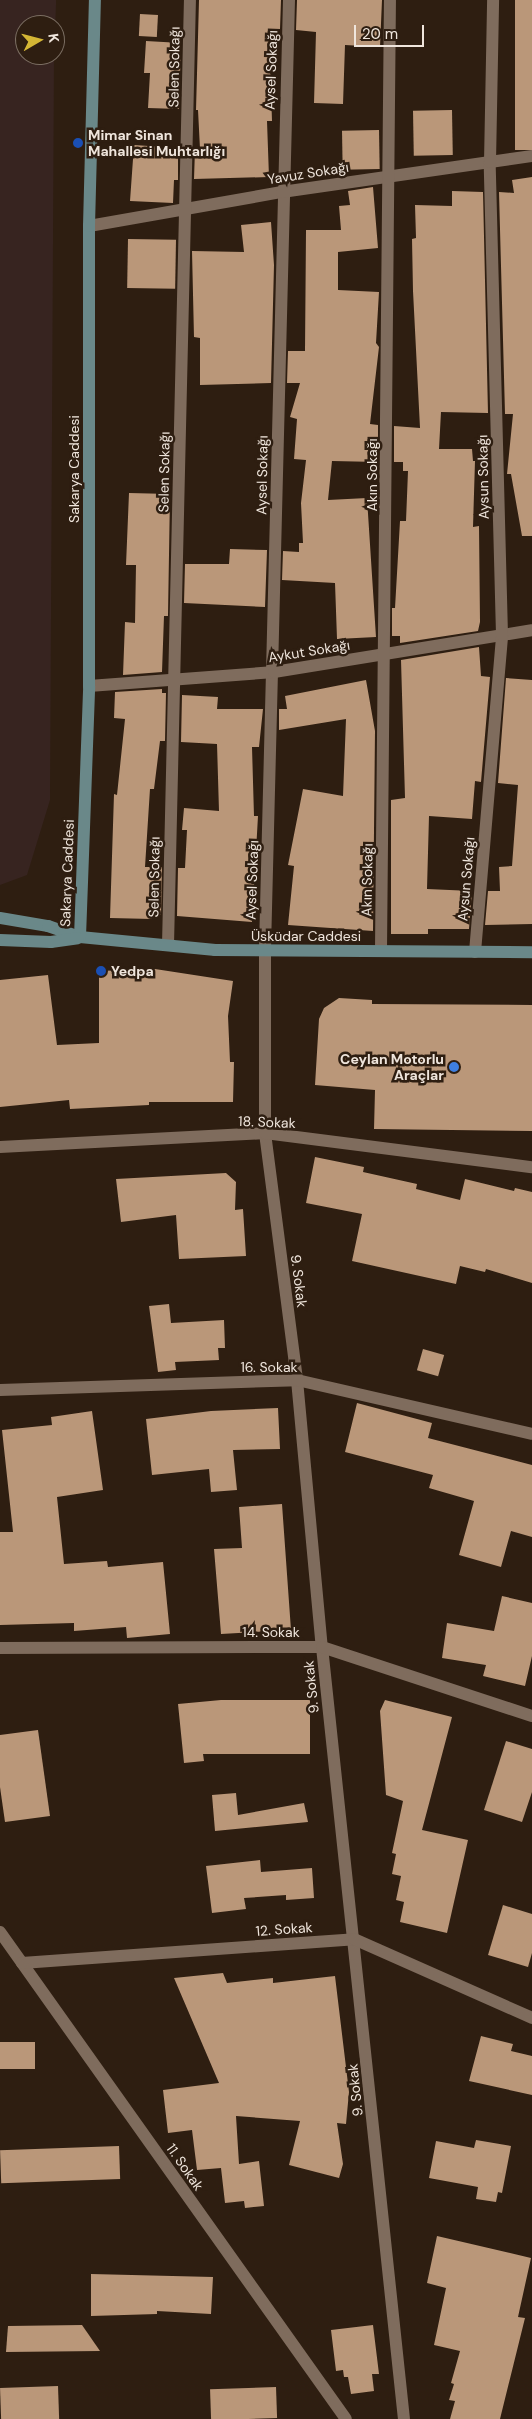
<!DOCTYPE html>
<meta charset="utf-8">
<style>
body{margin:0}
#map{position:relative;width:532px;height:2419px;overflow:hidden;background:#2e1e11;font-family:"DM Sans",sans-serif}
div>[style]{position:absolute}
.commercial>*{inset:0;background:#372420}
.building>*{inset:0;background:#ba9779;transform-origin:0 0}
.street>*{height:12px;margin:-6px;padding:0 6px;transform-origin:6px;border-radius:6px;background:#7f6c5d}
.secondary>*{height:12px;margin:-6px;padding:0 6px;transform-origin:6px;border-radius:6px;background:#6a8889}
.dots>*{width:14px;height:14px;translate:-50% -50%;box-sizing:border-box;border:2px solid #2e1e11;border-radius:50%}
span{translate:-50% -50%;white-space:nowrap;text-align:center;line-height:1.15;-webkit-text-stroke:5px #2e1e11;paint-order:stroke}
.street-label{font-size:14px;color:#efe5dc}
.poi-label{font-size:14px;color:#efe5dc;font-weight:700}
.left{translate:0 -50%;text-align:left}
.right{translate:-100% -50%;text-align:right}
.north{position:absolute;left:15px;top:15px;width:50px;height:50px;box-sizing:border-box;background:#2e1e11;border:1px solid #7b6e62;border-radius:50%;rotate:82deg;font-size:14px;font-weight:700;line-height:20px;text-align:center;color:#efe5dc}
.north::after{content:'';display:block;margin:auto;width:18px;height:22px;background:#d4b635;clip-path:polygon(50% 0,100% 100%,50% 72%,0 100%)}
.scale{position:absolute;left:354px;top:25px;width:70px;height:22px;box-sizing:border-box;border:2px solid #efe5dc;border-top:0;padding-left:6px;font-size:15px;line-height:18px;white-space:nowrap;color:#efe5dc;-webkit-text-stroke:4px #2e1e11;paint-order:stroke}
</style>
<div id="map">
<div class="commercial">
<i style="clip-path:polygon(0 0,56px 0,56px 4px,55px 32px,55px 25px,25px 25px,25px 55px,54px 55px,50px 800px,27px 875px,0 885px)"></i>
</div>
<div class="building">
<i style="clip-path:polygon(199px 0,281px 0,280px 29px,275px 29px,274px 59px,270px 59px,272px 121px,267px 121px,269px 177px,194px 179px,195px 149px,200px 149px,198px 110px,196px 110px)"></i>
<i style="clip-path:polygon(297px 0,382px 0,380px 47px,345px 45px,343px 104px,314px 103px,316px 32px,296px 30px)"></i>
<i style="left:515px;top:0;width:17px;height:150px"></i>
<i style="left:140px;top:14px;width:18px;height:22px;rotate:3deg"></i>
<i style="clip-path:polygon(146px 41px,181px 43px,179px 109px,148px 108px,150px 73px,144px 73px)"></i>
<i style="left:452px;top:110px;width:45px;height:39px;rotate:89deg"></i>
<i style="left:379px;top:130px;width:39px;height:37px;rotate:89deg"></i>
<i style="clip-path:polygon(134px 145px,178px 148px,178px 180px,174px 180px,173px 203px,130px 201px)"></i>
<i style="clip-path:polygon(532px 177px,532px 536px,522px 536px,511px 474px,507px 474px,513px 414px,505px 414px,499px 192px,514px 193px,512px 180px)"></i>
<i style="clip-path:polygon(373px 187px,378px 248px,338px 252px,338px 290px,379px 292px,376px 343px,379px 347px,370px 424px,378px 425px,378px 462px,332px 461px,328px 500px,367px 498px,376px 637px,337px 639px,335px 583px,282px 580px,283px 551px,299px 552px,299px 543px,303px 543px,301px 503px,306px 460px,294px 459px,297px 419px,290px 417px,300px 383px,287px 383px,288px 351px,305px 351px,306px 230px,341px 230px,339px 206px,350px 205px,348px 191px)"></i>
<i style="clip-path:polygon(452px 191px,483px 192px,488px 413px,441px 412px,439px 449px,472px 449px,473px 461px,475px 461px,473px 527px,479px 526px,480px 622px,478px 631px,400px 643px,400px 636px,392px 636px,392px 608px,395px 608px,400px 521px,406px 521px,408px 471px,403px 471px,403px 462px,394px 462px,394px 426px,420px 428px,413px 291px,412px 239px,416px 238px,415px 205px,452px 206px)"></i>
<i style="clip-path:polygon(271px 222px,274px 265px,271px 383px,200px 385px,200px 338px,194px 337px,192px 251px,244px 252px,241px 225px)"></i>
<i style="left:128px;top:239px;width:48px;height:49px;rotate:1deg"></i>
<i style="clip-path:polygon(129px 493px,170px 494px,168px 616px,164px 616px,162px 672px,123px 675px,125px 622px,135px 623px,136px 565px,126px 565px)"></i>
<i style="clip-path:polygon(230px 549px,267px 550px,265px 607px,184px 603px,185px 564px,229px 564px)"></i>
<i style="clip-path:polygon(479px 647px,481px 676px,490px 677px,481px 782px,475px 781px,472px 819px,429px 816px,427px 889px,472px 891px,469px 929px,428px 929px,428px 934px,391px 934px,391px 800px,405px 798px,401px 660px)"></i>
<i style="clip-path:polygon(506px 678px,532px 680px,532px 924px,485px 925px,488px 891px,500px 891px,499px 867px,512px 866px,518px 785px,498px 783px)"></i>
<i style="clip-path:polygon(366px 680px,375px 731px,373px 931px,288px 925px,294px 866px,288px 865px,303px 789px,343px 796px,346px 719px,279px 730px,279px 709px,287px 709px,285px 696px)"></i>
<i style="clip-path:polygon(162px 689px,162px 693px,166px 693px,165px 741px,160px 741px,154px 789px,150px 789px,145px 867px,162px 867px,161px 915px,152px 915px,152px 919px,110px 918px,114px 794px,117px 795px,125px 719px,114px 718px,115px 692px)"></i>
<i style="clip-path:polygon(182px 695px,218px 697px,217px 709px,263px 709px,259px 747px,252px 747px,254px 816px,258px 816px,252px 922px,177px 916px,178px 868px,185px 868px,187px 830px,182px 830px,184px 808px,219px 811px,217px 744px,181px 742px)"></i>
<i style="clip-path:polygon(155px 969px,233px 981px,228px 1016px,230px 1062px,234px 1062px,233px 1102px,149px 1102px,149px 1105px,70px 1109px,69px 1100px,0 1107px,0 980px,48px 975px,57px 1045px,99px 1043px,99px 971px)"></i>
<i style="clip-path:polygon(339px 998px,372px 1000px,372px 1004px,532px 1005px,532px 1131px,374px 1129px,375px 1090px,315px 1085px,319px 1019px,324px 1008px)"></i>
<i style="clip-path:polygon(315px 1157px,364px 1167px,363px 1172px,417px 1184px,416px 1189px,460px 1200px,465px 1179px,514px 1191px,515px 1188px,532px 1192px,532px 1283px,486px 1269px,485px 1272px,460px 1266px,456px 1284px,352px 1261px,362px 1214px,306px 1203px)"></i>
<i style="clip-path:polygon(226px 1173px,236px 1182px,235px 1210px,243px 1209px,246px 1256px,179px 1259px,176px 1215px,121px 1222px,116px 1179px)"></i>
<i style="clip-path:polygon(169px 1304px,171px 1323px,224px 1320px,225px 1348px,218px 1348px,219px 1360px,175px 1362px,176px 1370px,158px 1372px,149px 1306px)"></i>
<i style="left:423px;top:1349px;width:22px;height:22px;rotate:16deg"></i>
<i style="clip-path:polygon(357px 1403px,432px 1423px,428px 1438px,532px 1465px,532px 1537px,511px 1531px,501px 1567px,459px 1555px,474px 1501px,429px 1488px,433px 1475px,345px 1452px)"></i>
<i style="clip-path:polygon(278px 1408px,280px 1449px,233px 1450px,237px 1490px,211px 1492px,209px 1469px,152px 1475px,146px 1419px,211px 1411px)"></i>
<i style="clip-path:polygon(92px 1411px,103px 1490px,57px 1497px,64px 1564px,107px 1561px,108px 1567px,163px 1562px,170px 1634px,127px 1638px,126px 1627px,74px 1631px,74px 1623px,0 1625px,0 1532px,13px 1532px,2px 1430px,52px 1425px,51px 1417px)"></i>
<i style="clip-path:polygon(282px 1504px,291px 1630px,221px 1634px,214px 1549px,242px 1548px,239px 1507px)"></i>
<i style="clip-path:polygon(502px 1596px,532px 1603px,532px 1656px,525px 1686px,483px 1676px,486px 1665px,442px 1658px,447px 1623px,494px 1631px)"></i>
<i style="clip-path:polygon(221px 1700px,310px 1700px,310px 1754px,203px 1754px,204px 1761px,184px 1763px,178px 1704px)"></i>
<i style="clip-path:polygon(385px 1700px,452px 1717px,422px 1830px,468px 1840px,447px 1933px,400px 1922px,404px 1902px,396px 1900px,401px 1876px,392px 1874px,396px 1854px,392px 1853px,403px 1801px,386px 1795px,380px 1711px)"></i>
<i style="clip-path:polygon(38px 1730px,50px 1816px,5px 1822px,0 1787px,0 1735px)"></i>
<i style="clip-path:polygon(506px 1741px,532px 1749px,532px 1792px,522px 1822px,484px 1810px)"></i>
<i style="clip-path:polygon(236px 1793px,238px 1815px,304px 1803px,308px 1822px,215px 1831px,212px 1795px)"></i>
<i style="clip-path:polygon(260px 1860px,261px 1872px,312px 1868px,314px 1898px,286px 1900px,286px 1895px,244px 1898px,246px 1909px,212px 1913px,206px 1866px)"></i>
<i style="clip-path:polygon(503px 1905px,532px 1914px,532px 1953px,528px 1967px,488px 1955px)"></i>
<i style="clip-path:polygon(223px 1973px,227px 1983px,273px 1978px,273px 1983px,335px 1976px,349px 2092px,346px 2124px,337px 2123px,343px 2164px,339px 2178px,289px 2165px,300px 2121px,236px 2116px,239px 2164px,259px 2161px,264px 2206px,245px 2208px,244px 2201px,225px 2203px,221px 2168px,197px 2170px,192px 2130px,168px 2133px,163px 2090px,219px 2083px,174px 1978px)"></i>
<i style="clip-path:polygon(481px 2036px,513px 2044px,511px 2051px,532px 2056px,532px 2095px,469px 2081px)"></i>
<i style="left:35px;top:2042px;width:27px;height:35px;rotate:90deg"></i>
<i style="clip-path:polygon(476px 2140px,511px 2146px,502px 2193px,498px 2192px,496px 2202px,476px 2199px,478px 2187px,429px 2178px,436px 2141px,474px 2148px)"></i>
<i style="left:119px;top:2146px;width:33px;height:119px;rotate:88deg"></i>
<i style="clip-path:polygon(437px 2236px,531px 2258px,518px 2317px,525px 2318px,500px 2419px,450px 2419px,455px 2401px,449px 2400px,454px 2384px,451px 2383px,460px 2351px,434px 2345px,446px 2288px,427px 2283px)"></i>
<i style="clip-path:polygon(91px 2274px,213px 2277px,211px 2314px,157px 2311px,157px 2314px,91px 2316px)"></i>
<i style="clip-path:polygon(82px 2325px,100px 2351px,6px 2352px,8px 2326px)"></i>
<i style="clip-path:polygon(373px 2325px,379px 2374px,372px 2374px,374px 2391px,351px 2394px,348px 2377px,344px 2377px,343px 2370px,336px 2371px,331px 2330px)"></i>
<i style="left:58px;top:2386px;width:33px;height:58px;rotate:88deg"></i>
<i style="left:276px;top:2387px;width:31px;height:66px;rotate:88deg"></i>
</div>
<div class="street">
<i style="left:289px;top:0;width:951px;rotate:91.45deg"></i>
<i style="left:265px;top:951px;width:182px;rotate:90deg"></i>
<i style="left:265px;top:1133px;width:249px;rotate:82.6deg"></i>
<i style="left:297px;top:1380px;width:268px;rotate:84.7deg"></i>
<i style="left:322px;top:1647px;width:776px;rotate:83.94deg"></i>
<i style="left:89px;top:226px;width:196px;rotate:-10deg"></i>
<i style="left:282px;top:192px;width:253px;rotate:-8.2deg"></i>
<i style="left:89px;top:686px;width:186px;rotate:-4.3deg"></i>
<i style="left:274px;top:672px;width:261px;rotate:-9.2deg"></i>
<i style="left:168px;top:945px;width:945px;rotate:-88.67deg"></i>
<i style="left:381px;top:950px;width:950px;rotate:-89.46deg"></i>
<i style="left:475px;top:952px;width:318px;rotate:-85.1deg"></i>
<i style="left:502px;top:635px;width:473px;rotate:-91.5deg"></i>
<i style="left:490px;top:162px;width:162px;rotate:-88.9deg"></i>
<i style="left:0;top:1147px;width:265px;rotate:-3deg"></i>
<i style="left:265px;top:1133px;width:269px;rotate:7.3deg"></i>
<i style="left:0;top:1390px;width:297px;rotate:-1.9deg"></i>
<i style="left:297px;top:1380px;width:241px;rotate:12.9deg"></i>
<i style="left:0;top:1648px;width:322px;rotate:-0.2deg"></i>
<i style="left:322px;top:1647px;width:221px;rotate:18.2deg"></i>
<i style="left:0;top:1932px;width:597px;rotate:54.61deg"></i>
<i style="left:22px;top:1963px;width:333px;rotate:-4.1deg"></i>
<i style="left:354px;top:1939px;width:195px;rotate:23.9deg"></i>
</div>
<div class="secondary">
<i style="left:0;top:918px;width:49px;rotate:9.5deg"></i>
<i style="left:48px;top:926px;width:34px;rotate:19deg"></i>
<i style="left:80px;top:937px;width:136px;rotate:5.5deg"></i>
<i style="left:215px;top:950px;width:317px;rotate:0.4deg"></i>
<i style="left:80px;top:937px;width:251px;rotate:-87.9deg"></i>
<i style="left:89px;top:686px;width:460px;rotate:-90deg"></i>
<i style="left:89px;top:226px;width:226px;rotate:-88.5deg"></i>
<i style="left:0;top:940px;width:51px;rotate:2.2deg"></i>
<i style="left:51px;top:942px;width:27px;rotate:-8deg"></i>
</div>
<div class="dots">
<i style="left:78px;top:143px;background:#1a4fb4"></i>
<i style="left:101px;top:971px;background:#1a4fb4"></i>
<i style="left:454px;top:1067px;background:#3f7fe0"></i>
</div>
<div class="street-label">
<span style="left:174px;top:67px;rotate:-89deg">Selen Sokağı</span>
<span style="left:271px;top:70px;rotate:-88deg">Aysel Sokağı</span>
<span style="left:308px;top:173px;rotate:-9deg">Yavuz Sokağı</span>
<span style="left:74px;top:469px;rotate:-90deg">Sakarya Caddesi</span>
<span style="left:164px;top:472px;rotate:-89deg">Selen Sokağı</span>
<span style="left:262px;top:475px;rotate:-89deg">Aysel Sokağı</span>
<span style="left:372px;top:475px;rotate:-90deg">Akın Sokağı</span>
<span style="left:483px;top:477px;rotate:-91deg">Aysun Sokağı</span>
<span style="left:309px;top:651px;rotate:-9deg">Aykut Sokağı</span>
<span style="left:67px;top:873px;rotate:-88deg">Sakarya Caddesi</span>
<span style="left:154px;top:877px;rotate:-89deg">Selen Sokağı</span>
<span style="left:466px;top:879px;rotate:-85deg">Aysun Sokağı</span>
<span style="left:252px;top:880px;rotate:-88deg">Aysel Sokağı</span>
<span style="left:367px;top:880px;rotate:-89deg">Akın Sokağı</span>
<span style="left:306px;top:936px">Üsküdar Caddesi</span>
<span style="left:267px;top:1122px;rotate:2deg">18. Sokak</span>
<span style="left:299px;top:1281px;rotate:83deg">9. Sokak</span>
<span style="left:269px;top:1367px">16. Sokak</span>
<span style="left:271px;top:1632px">14. Sokak</span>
<span style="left:311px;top:1687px;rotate:-96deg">9. Sokak</span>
<span style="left:284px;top:1929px;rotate:-4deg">12. Sokak</span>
<span style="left:355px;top:2090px;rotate:-96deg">9. Sokak</span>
<span style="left:185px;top:2167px;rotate:55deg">11. Sokak</span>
</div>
<div class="poi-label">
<span class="left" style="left:88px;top:143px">Mimar Sinan<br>Mahallesi Muhtarlığı</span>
<span class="left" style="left:111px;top:971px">Yedpa</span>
<span class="right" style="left:444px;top:1067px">Ceylan Motorlu<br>Araçlar</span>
</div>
<div class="north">K</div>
<div class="scale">20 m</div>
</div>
